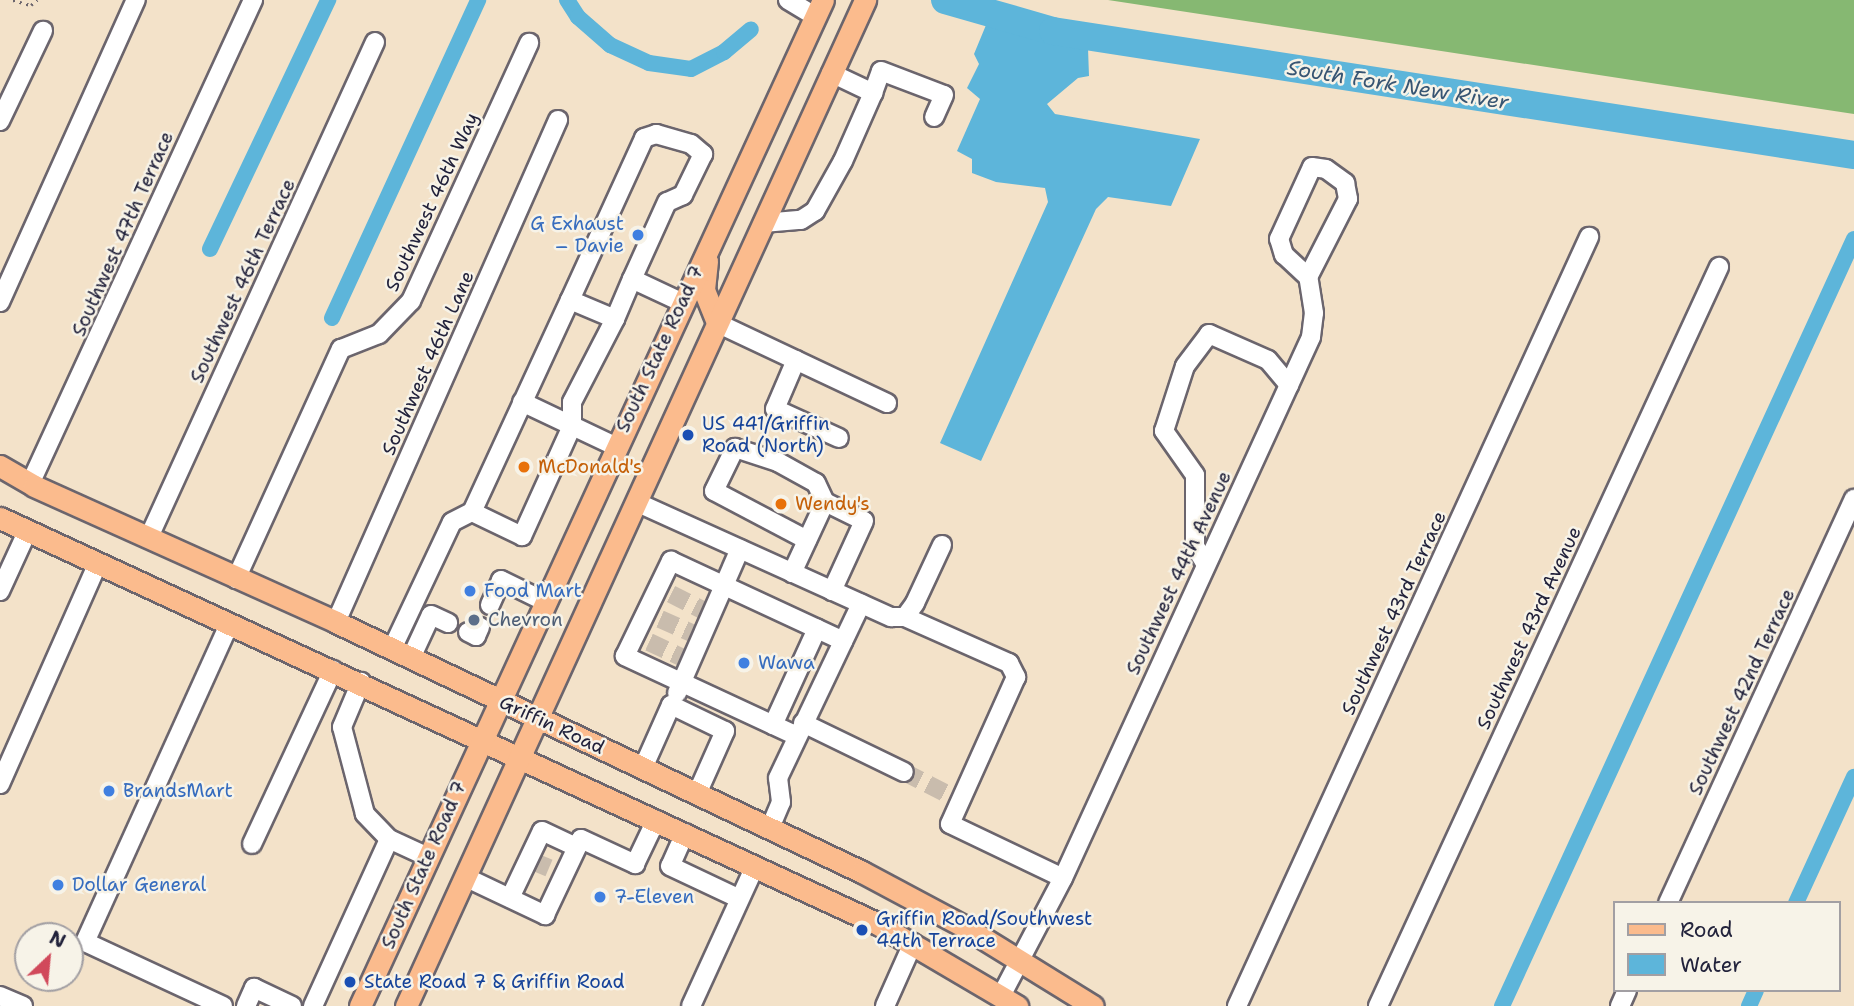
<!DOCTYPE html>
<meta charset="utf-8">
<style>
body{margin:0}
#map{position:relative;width:1854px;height:1006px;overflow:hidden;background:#f3e2c9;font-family:"Shantell Sans",sans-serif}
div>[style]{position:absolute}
.forest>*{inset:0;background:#86b872}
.water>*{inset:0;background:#5db5da}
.canal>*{height:16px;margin:-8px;padding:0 8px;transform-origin:8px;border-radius:8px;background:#5db5da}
.river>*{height:28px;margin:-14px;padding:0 14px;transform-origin:14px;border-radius:14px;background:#5db5da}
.minor-tunnel>*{height:18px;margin-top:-9px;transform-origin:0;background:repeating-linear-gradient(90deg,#c9bcad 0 18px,transparent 0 27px)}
.path>*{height:2.5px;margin-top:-1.25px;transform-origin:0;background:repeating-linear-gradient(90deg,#6b656d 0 2px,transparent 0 7px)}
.roads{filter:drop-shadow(2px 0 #6b656d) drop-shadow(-2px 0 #6b656d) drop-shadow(0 2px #6b656d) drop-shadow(0 -2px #6b656d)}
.minor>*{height:18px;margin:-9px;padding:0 9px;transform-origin:9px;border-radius:9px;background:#fff}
.major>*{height:21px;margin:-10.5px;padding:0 10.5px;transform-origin:10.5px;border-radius:10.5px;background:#fbbb8d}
.dots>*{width:19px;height:19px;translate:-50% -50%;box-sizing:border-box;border:4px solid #f7f3e8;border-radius:50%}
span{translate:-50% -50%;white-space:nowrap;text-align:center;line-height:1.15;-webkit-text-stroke:5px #f7f3e8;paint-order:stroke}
.street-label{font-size:19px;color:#22223b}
.shop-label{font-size:19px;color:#366cbe}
.right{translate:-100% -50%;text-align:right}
.left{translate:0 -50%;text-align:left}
.transit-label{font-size:19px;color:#164399}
.food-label{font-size:19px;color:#c56008}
.service-label{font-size:19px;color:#4e5e75}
.water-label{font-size:21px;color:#375573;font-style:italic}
.legend{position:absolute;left:1613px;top:901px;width:228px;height:91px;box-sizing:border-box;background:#f7f3e8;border:2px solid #a29fa3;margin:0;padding:9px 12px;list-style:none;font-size:21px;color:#22223b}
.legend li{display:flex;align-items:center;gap:14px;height:35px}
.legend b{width:35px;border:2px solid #a29fa3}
.north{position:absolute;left:14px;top:922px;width:70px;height:70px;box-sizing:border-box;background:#f7f3e8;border:2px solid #a29fa3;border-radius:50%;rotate:26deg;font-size:19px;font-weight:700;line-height:28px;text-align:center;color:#22223b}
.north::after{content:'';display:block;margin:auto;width:24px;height:32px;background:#d1495b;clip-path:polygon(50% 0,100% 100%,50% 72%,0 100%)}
</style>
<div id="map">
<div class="forest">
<i style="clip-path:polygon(1108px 0,1854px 0,1854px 114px)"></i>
</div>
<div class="water">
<i style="clip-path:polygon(991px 13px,1053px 31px,1088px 48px,1089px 76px,1078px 78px,1047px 104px,1055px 114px,1200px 139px,1171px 206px,1108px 197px,1096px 209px,981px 461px,940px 443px,1048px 202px,1045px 188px,996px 182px,972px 173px,972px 159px,957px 151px,980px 99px,967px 88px,979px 64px,974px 54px)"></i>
</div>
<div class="canal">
<i style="left:567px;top:0;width:20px;rotate:57deg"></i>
<i style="left:578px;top:17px;width:43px;rotate:41.2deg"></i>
<i style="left:610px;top:45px;width:43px;rotate:24.8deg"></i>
<i style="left:649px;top:63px;width:42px;rotate:8.1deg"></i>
<i style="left:691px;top:69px;width:37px;rotate:-27deg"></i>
<i style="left:724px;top:52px;width:35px;rotate:-40deg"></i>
<i style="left:210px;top:249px;width:276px;rotate:-64.6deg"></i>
<i style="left:332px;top:318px;width:350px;rotate:-65.3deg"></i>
<i style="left:1796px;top:903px;width:139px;rotate:-65.3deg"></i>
<i style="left:1502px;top:1006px;width:844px;rotate:-65.35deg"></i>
<i style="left:1749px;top:1006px;width:17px;rotate:-66deg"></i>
</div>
<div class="river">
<i style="left:945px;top:0;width:112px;rotate:16deg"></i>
<i style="left:1053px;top:31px;width:811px;rotate:8.8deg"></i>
</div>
<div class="minor-tunnel">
<i style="left:671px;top:594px;width:35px;rotate:27deg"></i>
<i style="left:660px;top:619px;width:34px;rotate:24deg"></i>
<i style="left:649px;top:642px;width:35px;rotate:25deg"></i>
<i style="left:904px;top:772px;width:55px;rotate:27deg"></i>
<i style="left:537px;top:863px;width:13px;rotate:23deg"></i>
</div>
<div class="path">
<i style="left:13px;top:0;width:19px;rotate:16deg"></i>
<i style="left:31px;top:5px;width:8px;rotate:-40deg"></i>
</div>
<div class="roads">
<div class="minor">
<i style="left:788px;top:0;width:31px;rotate:31deg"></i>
<i style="left:831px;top:73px;width:47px;rotate:25.5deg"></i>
<i style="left:873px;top:93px;width:23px;rotate:-70deg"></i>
<i style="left:881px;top:71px;width:67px;rotate:20.9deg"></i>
<i style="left:944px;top:95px;width:24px;rotate:114deg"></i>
<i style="left:0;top:121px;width:100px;rotate:-64.5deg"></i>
<i style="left:763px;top:223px;width:38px;rotate:-5deg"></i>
<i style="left:801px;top:220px;width:17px;rotate:-33deg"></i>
<i style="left:815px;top:211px;width:57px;rotate:-60.8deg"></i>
<i style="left:843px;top:161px;width:74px;rotate:-66.2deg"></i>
<i style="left:570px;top:300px;width:49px;rotate:22.9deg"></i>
<i style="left:615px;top:319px;width:93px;rotate:117.4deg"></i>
<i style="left:572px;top:402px;width:24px;rotate:90deg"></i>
<i style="left:572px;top:426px;width:121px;rotate:114.4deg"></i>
<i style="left:522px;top:536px;width:55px;rotate:-154.4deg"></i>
<i style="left:472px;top:512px;width:234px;rotate:-65.2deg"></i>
<i style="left:570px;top:300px;width:178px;rotate:-65.4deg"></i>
<i style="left:644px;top:138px;width:13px;rotate:-18deg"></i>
<i style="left:656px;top:134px;width:36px;rotate:16deg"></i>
<i style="left:691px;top:144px;width:16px;rotate:40deg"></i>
<i style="left:703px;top:154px;width:46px;rotate:116deg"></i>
<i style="left:683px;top:195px;width:17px;rotate:156deg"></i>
<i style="left:667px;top:202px;width:85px;rotate:114.4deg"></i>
<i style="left:0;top:302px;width:331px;rotate:-65.8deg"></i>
<i style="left:615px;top:319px;width:43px;rotate:-67deg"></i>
<i style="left:632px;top:279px;width:54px;rotate:25.1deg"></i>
<i style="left:717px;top:323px;width:188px;rotate:25.2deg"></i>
<i style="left:796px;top:360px;width:53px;rotate:113.2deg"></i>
<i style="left:775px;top:409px;width:70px;rotate:24.4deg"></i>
<i style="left:522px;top:402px;width:103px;rotate:25.3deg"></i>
<i style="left:30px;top:484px;width:533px;rotate:-65.26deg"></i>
<i style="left:636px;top:502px;width:280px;rotate:24.3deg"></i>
<i style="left:891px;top:617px;width:14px"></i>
<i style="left:905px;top:617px;width:17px;rotate:-54deg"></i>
<i style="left:915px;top:603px;width:64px;rotate:-65deg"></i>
<i style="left:149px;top:537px;width:544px;rotate:-65.46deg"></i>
<i style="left:807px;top:540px;width:105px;rotate:-152.2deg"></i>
<i style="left:714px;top:491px;width:48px;rotate:-64deg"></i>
<i style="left:735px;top:448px;width:45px;rotate:18deg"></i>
<i style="left:778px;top:462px;width:43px;rotate:28.9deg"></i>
<i style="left:816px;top:483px;width:21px;rotate:65deg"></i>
<i style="left:1206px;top:565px;width:22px;rotate:-120deg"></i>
<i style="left:1195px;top:546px;width:71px;rotate:-90deg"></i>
<i style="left:1195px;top:475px;width:54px;rotate:-125.2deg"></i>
<i style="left:1164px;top:431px;width:68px;rotate:-72.1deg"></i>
<i style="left:1185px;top:366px;width:40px;rotate:-53deg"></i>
<i style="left:1209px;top:334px;width:64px;rotate:23.8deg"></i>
<i style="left:1268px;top:360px;width:33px;rotate:50deg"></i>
<i style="left:792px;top:573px;width:78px;rotate:-65.1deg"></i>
<i style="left:825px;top:502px;width:43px;rotate:26deg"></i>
<i style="left:864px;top:521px;width:77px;rotate:114.6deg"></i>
<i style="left:236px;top:579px;width:253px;rotate:-65.5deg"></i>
<i style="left:341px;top:349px;width:41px;rotate:-21.5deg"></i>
<i style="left:379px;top:334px;width:46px;rotate:-45.9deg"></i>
<i style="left:411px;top:301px;width:284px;rotate:-65.4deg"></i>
<i style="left:0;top:591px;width:65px;rotate:-65.4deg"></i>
<i style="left:490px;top:605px;width:27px;rotate:-66deg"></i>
<i style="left:501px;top:580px;width:48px;rotate:26deg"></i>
<i style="left:905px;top:617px;width:114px;rotate:23.9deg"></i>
<i style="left:1009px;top:663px;width:16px;rotate:63deg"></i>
<i style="left:1016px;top:677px;width:161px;rotate:114.2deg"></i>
<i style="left:950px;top:824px;width:125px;rotate:25.5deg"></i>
<i style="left:336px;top:622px;width:549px;rotate:-66.14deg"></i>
<i style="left:468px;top:632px;width:9px;rotate:27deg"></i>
<i style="left:476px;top:636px;width:10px;rotate:-66deg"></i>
<i style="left:392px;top:649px;width:140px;rotate:-64.7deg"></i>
<i style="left:452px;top:522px;width:22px;rotate:-27deg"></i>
<i style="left:411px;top:658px;width:47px;rotate:-65.1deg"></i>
<i style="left:431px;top:615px;width:19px;rotate:25deg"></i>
<i style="left:677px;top:693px;width:157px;rotate:-66.4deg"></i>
<i style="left:803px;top:723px;width:112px;rotate:25.9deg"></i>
<i style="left:773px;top:725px;width:106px;rotate:-65.4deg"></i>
<i style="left:797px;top:736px;width:190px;rotate:-155.1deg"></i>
<i style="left:625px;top:656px;width:106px;rotate:-64.2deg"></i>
<i style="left:671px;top:561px;width:190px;rotate:24.9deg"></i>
<i style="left:643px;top:768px;width:69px;rotate:-66deg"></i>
<i style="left:671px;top:705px;width:60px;rotate:25.7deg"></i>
<i style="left:725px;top:731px;width:69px;rotate:114deg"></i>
<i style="left:0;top:784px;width:240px;rotate:-66.1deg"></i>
<i style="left:770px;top:828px;width:28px;rotate:-67deg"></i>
<i style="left:781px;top:802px;width:24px;rotate:-97deg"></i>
<i style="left:778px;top:778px;width:193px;rotate:-64.5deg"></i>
<i style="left:685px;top:833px;width:36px;rotate:114deg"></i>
<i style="left:670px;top:866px;width:77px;rotate:25.2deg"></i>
<i style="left:389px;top:839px;width:43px;rotate:24.8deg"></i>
<i style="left:252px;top:844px;width:192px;rotate:-65deg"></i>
<i style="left:465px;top:877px;width:89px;rotate:25.4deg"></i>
<i style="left:545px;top:915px;width:84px;rotate:-64.7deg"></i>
<i style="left:581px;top:839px;width:60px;rotate:24.8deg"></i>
<i style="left:635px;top:864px;width:49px;rotate:-64.5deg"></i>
<i style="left:510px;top:898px;width:74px;rotate:-64.5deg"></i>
<i style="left:542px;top:831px;width:38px;rotate:25deg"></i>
<i style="left:1668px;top:903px;width:445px;rotate:-65.3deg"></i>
<i style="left:0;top:996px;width:25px;rotate:23deg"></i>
<i style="left:1001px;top:996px;width:133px;rotate:-62.3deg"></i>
<i style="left:1063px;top:878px;width:595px;rotate:-65.37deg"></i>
<i style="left:1311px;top:337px;width:24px;rotate:-83deg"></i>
<i style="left:1314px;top:313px;width:36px;rotate:-99deg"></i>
<i style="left:1308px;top:277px;width:33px;rotate:-137deg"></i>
<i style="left:1284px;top:255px;width:17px;rotate:-107deg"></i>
<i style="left:1279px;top:239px;width:79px;rotate:-65.4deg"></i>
<i style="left:1312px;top:167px;width:14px;rotate:8deg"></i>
<i style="left:1326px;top:169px;width:24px;rotate:36deg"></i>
<i style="left:1345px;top:183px;width:16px;rotate:79deg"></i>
<i style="left:1348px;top:199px;width:88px;rotate:117.1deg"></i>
<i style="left:223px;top:1006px;width:152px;rotate:-155.1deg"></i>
<i style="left:85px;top:942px;width:349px;rotate:-65.6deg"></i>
<i style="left:246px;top:1006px;width:20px;rotate:-66deg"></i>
<i style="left:254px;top:988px;width:42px;rotate:25.3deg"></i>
<i style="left:313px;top:1006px;width:183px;rotate:-65.5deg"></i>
<i style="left:389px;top:839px;width:35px;rotate:-134deg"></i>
<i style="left:365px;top:814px;width:90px;rotate:-104.8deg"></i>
<i style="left:342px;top:727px;width:49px;rotate:-67.1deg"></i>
<i style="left:691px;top:1006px;width:154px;rotate:-65.4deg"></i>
<i style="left:885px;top:1006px;width:69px;rotate:-66deg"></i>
<i style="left:1237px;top:1006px;width:846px;rotate:-65.4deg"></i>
<i style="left:1378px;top:1006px;width:814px;rotate:-65.23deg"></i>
<i style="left:1620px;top:1006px;width:17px;rotate:-66deg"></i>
</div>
<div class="major">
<i style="left:707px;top:261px;width:29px;rotate:96deg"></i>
<i style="left:704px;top:290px;width:35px;rotate:68deg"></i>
<i style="left:0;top:466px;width:39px;rotate:30deg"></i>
<i style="left:34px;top:486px;width:331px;rotate:24.2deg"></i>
<i style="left:336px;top:622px;width:582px;rotate:25.42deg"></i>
<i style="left:862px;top:872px;width:117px;rotate:28.1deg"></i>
<i style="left:965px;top:927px;width:150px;rotate:31.7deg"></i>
<i style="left:0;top:518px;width:965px;rotate:24.81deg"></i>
<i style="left:876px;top:923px;width:164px;rotate:30.5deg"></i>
<i style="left:360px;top:1006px;width:1107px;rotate:-65.29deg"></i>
<i style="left:406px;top:1006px;width:1106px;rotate:-65.47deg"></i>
</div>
</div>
<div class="dots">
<i style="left:638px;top:235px;background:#3f7fe0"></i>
<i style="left:688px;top:435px;background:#1a4fb4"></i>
<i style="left:524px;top:467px;background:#e8710a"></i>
<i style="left:781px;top:504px;background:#e8710a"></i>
<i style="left:470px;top:591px;background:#3f7fe0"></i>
<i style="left:474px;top:620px;background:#5c6f8a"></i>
<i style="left:744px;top:663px;background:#3f7fe0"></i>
<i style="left:109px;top:791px;background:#3f7fe0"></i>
<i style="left:58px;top:885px;background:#3f7fe0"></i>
<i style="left:600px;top:897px;background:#3f7fe0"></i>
<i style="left:862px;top:930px;background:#1a4fb4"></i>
<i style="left:350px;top:982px;background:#1a4fb4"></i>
</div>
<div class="street-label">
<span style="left:432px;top:202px;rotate:-65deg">Southwest 46th Way</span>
<span style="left:123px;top:234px;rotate:-66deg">Southwest 47th Terrace</span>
<span style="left:243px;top:281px;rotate:-65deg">Southwest 46th Terrace</span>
<span style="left:660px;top:349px;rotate:-65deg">South State Road 7</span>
<span style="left:428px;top:363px;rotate:-66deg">Southwest 46th Lane</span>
<span style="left:1179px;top:573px;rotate:-65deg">Southwest 44th Avenue</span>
<span style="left:1394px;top:613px;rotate:-65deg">Southwest 43rd Terrace</span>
<span style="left:1529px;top:628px;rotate:-65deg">Southwest 43rd Avenue</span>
<span style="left:1742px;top:692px;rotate:-65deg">Southwest 42nd Terrace</span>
<span style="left:552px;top:725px;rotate:25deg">Griffin Road</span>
<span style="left:424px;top:865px;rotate:-66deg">South State Road 7</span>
</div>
<div class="shop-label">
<span class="right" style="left:624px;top:235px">G Exhaust<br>– Davie</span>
<span class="left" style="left:484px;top:591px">Food Mart</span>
<span class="left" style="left:758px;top:663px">Wawa</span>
<span class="left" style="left:123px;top:791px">BrandsMart</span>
<span class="left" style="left:72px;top:885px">Dollar General</span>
<span class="left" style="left:614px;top:897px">7-Eleven</span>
</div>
<div class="transit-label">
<span class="left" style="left:702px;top:435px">US 441/Griffin<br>Road (North)</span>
<span class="left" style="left:876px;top:930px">Griffin Road/Southwest<br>44th Terrace</span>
<span class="left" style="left:364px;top:982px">State Road 7 &amp; Griffin Road</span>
</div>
<div class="food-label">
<span class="left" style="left:538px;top:467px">McDonald's</span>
<span class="left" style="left:795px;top:504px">Wendy's</span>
</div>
<div class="service-label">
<span class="left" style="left:488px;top:620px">Chevron</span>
</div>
<div class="water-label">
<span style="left:1398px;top:85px;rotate:9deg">South Fork New River</span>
</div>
<ul class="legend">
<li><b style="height:9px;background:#fbbb8d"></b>Road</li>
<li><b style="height:19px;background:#5db5da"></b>Water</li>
</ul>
<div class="north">N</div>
</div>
